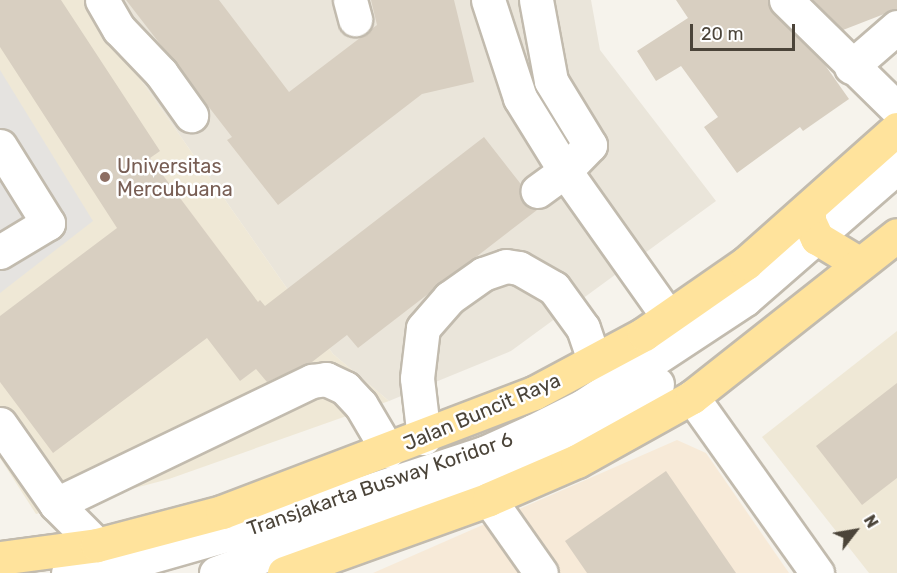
<!DOCTYPE html>
<style>
body{margin:0}
#map{position:relative;width:897px;height:573px;overflow:hidden;background:#f6f3ec;font-family:Rubik,sans-serif}
div>[style]{position:absolute}
.residential>*{inset:0;background:#eae5da}
.commercial>*{inset:0;background:#f7ead8}
.education>*{inset:0;background:#efe8d6}
.parking>*{inset:0;background:#e5e3e0}
.building>*{inset:0;background:#d8cfc1}
.roads{filter:drop-shadow(2px 0 #c2bbae) drop-shadow(-2px 0 #c2bbae) drop-shadow(0 2px #c2bbae) drop-shadow(0 -2px #c2bbae)}
.minor>*{height:33px;margin:-16.5px;padding:0 16.5px;transform-origin:16.5px;border-radius:16.5px;background:#fff}
.major>*{height:33px;margin:-16.5px;padding:0 16.5px;transform-origin:16.5px;border-radius:16.5px;background:#ffe39c}
.dots>*{width:16px;height:16px;translate:-50% -50%;box-sizing:border-box;border:3px solid #fff;border-radius:50%}
span{translate:-50% -50%;white-space:nowrap;text-align:center;line-height:1.15;-webkit-text-stroke:5px #fff;paint-order:stroke}
.education-label{font-size:20px;color:#785e54}
.left{translate:0 -50%;text-align:left}
.street-label{font-size:20px;color:#4b4439}
.north{position:absolute;left:825px;top:501px;width:60px;height:60px;-webkit-text-stroke:4px #fff;paint-order:stroke;rotate:59deg;font-size:16px;font-weight:700;line-height:24px;text-align:center;color:#4b4439}
.north::after{content:'';display:block;margin:auto;width:21px;height:27px;background:#4b4439;clip-path:polygon(50% 0,100% 100%,50% 72%,0 100%)}
.scale{position:absolute;left:690px;top:24px;width:105px;height:27px;box-sizing:border-box;border:3px solid #4b4439;border-top:0;padding-left:8px;font-size:18px;line-height:21px;white-space:nowrap;color:#4b4439;-webkit-text-stroke:4px #fff;paint-order:stroke}
</style>
<div id="map">
<div class="residential">
<i style="clip-path:polygon(85px 0,591px 0,600px 50px,716px 201px,511px 351px,389px 401px,333px 354px)"></i>
</div>
<div class="commercial">
<i style="clip-path:polygon(677px 440px,706px 453px,789px 573px,373px 573px)"></i>
</div>
<div class="education">
<i style="clip-path:polygon(0 0,85px 0,333px 354px,389px 401px,169px 479px,36px 514px,0 458px)"></i>
<i style="clip-path:polygon(897px 331px,897px 573px,869px 573px,762px 437px)"></i>
</div>
<div class="parking">
<i style="clip-path:polygon(0 70px,93px 221px,0 293px)"></i>
</div>
<div class="building">
<i style="clip-path:polygon(0 0,61px 0,160px 151px,150px 158px,258px 302px,260px 300px,265px 306px,484px 137px,520px 183px,522px 202px,537px 210px,358px 348px,347px 335px,312px 362px,267px 382px,256px 369px,240px 381px,207px 338px,53px 453px,0 382px,0 316px,117px 228px,0 47px)"></i>
<i style="clip-path:polygon(126px 0,219px 0,289px 92px,377px 25px,371px 0,454px 0,474px 82px,422px 94px,278px 205px,227px 140px,232px 137px)"></i>
<i style="clip-path:polygon(676px 0,768px 0,773px 13px,825px 65px,849px 99px,803px 131px,800px 127px,737px 173px,704px 127px,718px 117px,681px 66px,656px 81px,637px 51px,688px 18px)"></i>
<i style="clip-path:polygon(813px 0,897px 0,897px 9px,843px 30px)"></i>
<i style="clip-path:polygon(897px 383px,897px 478px,862px 505px,816px 446px)"></i>
<i style="clip-path:polygon(666px 471px,736px 573px,587px 573px,565px 541px)"></i>
</div>
<div class="roads">
<div class="minor">
<i style="left:102px;top:0;width:34px;rotate:60deg"></i>
<i style="left:119px;top:29px;width:61px;rotate:46.3deg"></i>
<i style="left:161px;top:73px;width:52px;rotate:54.5deg"></i>
<i style="left:350px;top:0;width:20px;rotate:75deg"></i>
<i style="left:488px;top:0;width:103px;rotate:71.9deg"></i>
<i style="left:520px;top:98px;width:86px;rotate:58.3deg"></i>
<i style="left:565px;top:171px;width:180px;rotate:54.7deg"></i>
<i style="left:536px;top:0;width:82px;rotate:79.5deg"></i>
<i style="left:551px;top:81px;width:75px;rotate:58.6deg"></i>
<i style="left:590px;top:145px;width:36px;rotate:134deg"></i>
<i style="left:565px;top:171px;width:34px;rotate:144deg"></i>
<i style="left:786px;top:0;width:156px;rotate:44.5deg"></i>
<i style="left:851px;top:67px;width:61px;rotate:-41deg"></i>
<i style="left:0;top:146px;width:91px;rotate:58.1deg"></i>
<i style="left:48px;top:223px;width:56px;rotate:148.9deg"></i>
<i style="left:692px;top:397px;width:216px;rotate:54.6deg"></i>
<i style="left:0;top:424px;width:98px;rotate:55deg"></i>
<i style="left:56px;top:504px;width:58px;rotate:45deg"></i>
<i style="left:424px;top:438px;width:60px;rotate:-96.7deg"></i>
<i style="left:417px;top:378px;width:50px;rotate:-83.2deg"></i>
<i style="left:423px;top:328px;width:40px;rotate:-49deg"></i>
<i style="left:449px;top:298px;width:42px;rotate:-35.2deg"></i>
<i style="left:483px;top:274px;width:24px;rotate:-19deg"></i>
<i style="left:506px;top:266px;width:13px;rotate:9deg"></i>
<i style="left:519px;top:268px;width:40px;rotate:29.7deg"></i>
<i style="left:554px;top:288px;width:49px;rotate:54.1deg"></i>
<i style="left:583px;top:328px;width:36px;rotate:71deg"></i>
<i style="left:489px;top:499px;width:90px;rotate:54.9deg"></i>
<i style="left:56px;top:504px;width:284px;rotate:-25.7deg"></i>
<i style="left:312px;top:381px;width:14px;rotate:-8deg"></i>
<i style="left:326px;top:379px;width:21px;rotate:25deg"></i>
<i style="left:345px;top:388px;width:23px;rotate:47deg"></i>
<i style="left:361px;top:405px;width:53px;rotate:59.6deg"></i>
<i style="left:68px;top:573px;width:68px;rotate:-10.2deg"></i>
<i style="left:135px;top:561px;width:167px;rotate:-15.9deg"></i>
<i style="left:296px;top:515px;width:198px;rotate:-18.3deg"></i>
<i style="left:484px;top:453px;width:54px;rotate:-24.2deg"></i>
<i style="left:533px;top:431px;width:56px;rotate:-26.6deg"></i>
<i style="left:583px;top:406px;width:194px;rotate:-33.4deg"></i>
<i style="left:745px;top:299px;width:201px;rotate:-41deg"></i>
<i style="left:216px;top:573px;width:354px;rotate:-20.3deg"></i>
<i style="left:548px;top:450px;width:67px;rotate:-27.7deg"></i>
<i style="left:607px;top:419px;width:61px;rotate:-35deg"></i>
</div>
<div class="major">
<i style="left:809px;top:208px;width:13px;rotate:90deg"></i>
<i style="left:809px;top:221px;width:19px;rotate:65deg"></i>
<i style="left:817px;top:238px;width:50px;rotate:31.2deg"></i>
<i style="left:0;top:558px;width:98px;rotate:-7.6deg"></i>
<i style="left:97px;top:545px;width:129px;rotate:-14.8deg"></i>
<i style="left:222px;top:512px;width:334px;rotate:-20.9deg"></i>
<i style="left:534px;top:393px;width:125px;rotate:-28.2deg"></i>
<i style="left:644px;top:334px;width:124px;rotate:-34.8deg"></i>
<i style="left:746px;top:263px;width:202px;rotate:-41.6deg"></i>
<i style="left:284px;top:573px;width:218px;rotate:-19.8deg"></i>
<i style="left:489px;top:499px;width:96px;rotate:-23.4deg"></i>
<i style="left:577px;top:461px;width:132px;rotate:-29.1deg"></i>
<i style="left:692px;top:397px;width:261px;rotate:-38.3deg"></i>
</div>
</div>
<div class="dots">
<i style="left:105px;top:177px;background:#8d6e63"></i>
</div>
<div class="education-label">
<span class="left" style="left:117px;top:178px">Universitas<br>Mercubuana</span>
</div>
<div class="street-label">
<span style="left:482px;top:412px;rotate:-23deg">Jalan Buncit Raya</span>
<span style="left:380px;top:484px;rotate:-19deg">Transjakarta Busway Koridor 6</span>
</div>
<div class="north">N</div>
<div class="scale">20 m</div>
</div>
